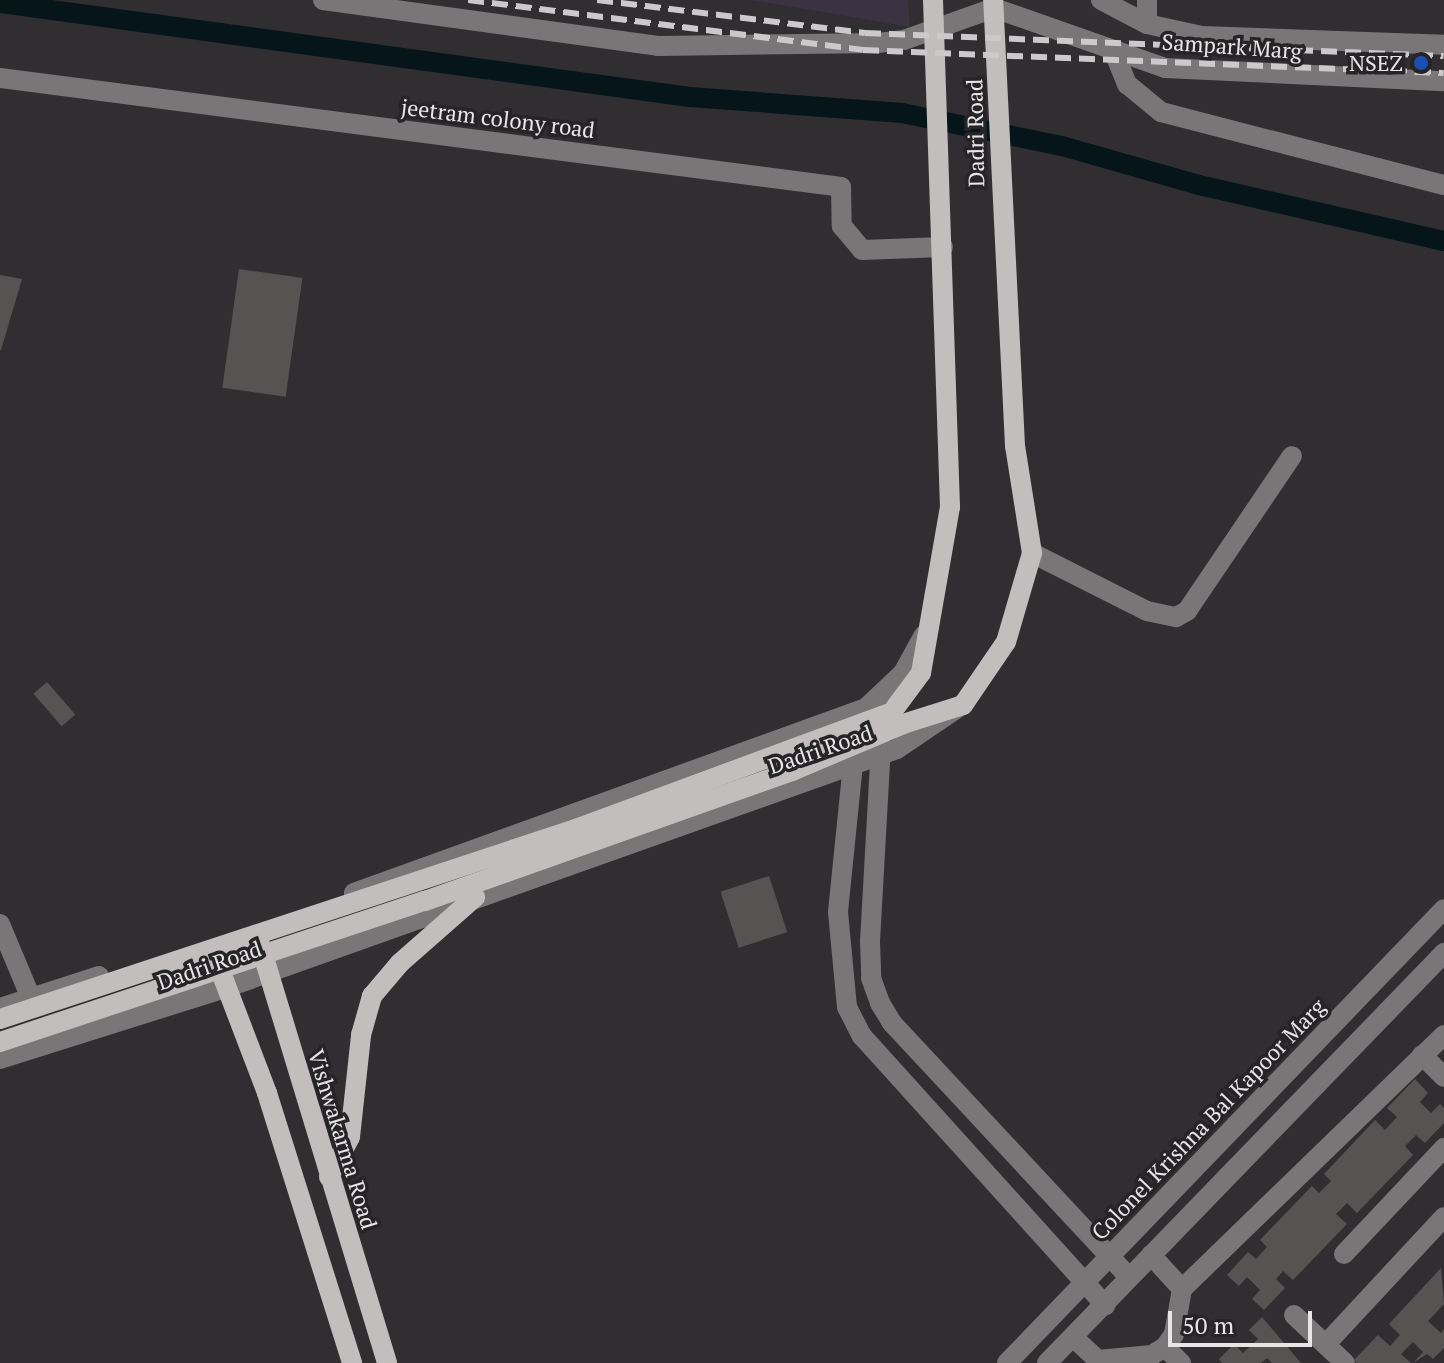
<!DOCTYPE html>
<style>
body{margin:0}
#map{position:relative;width:1444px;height:1363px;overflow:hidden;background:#302e30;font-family:"PT Serif",serif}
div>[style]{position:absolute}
.industrial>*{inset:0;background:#3b3242}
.canal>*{height:20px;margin:-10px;padding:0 10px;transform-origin:10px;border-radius:10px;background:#05151a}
.building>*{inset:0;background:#565452;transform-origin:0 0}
.minor>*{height:20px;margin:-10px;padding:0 10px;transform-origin:10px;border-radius:10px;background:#787676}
.major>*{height:20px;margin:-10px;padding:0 10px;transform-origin:10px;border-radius:10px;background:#c1bebd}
.rail>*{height:6px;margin-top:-3px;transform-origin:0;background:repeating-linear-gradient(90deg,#cbcacb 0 16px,transparent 0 24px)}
.major-bridge>*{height:20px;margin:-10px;padding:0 10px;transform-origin:10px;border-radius:10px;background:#c1bebd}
.dots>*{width:22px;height:22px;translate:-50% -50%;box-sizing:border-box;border:4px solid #262426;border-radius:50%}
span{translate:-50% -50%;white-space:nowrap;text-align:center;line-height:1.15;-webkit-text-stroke:7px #262426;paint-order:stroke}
.street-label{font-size:22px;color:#e7e6e7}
.poi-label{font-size:22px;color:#e7e6e7}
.right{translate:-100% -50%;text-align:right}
.scale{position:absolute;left:1168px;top:1311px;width:144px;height:36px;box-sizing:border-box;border:4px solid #e7e6e7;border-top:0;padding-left:10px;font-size:24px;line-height:28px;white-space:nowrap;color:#e7e6e7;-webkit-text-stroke:6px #262426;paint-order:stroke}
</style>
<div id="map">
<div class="industrial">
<i style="clip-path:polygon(752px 0,908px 0,910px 27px)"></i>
</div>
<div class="canal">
<i style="left:0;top:3px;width:696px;rotate:7.76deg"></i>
<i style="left:690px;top:97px;width:213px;rotate:4.3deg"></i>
<i style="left:902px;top:113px;width:163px;rotate:11.7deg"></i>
<i style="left:1062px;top:146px;width:142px;rotate:15.9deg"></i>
<i style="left:1199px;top:185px;width:251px;rotate:12.9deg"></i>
</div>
<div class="building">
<i style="left:239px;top:269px;width:64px;height:120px;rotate:8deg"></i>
<i style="clip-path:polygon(0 275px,22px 279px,1px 350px,0 350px)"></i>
<i style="left:47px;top:682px;width:43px;height:18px;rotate:49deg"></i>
<i style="left:769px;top:876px;width:59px;height:51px;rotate:72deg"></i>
<i style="clip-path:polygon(1415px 1079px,1428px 1093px,1420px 1102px,1431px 1113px,1440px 1104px,1444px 1108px,1444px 1123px,1425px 1143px,1416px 1135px,1405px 1146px,1413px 1155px,1357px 1213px,1347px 1203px,1336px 1214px,1347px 1224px,1293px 1280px,1283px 1271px,1276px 1279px,1285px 1288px,1264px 1310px,1252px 1299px,1260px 1290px,1247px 1277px,1239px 1286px,1227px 1275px,1248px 1252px,1256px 1259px,1267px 1247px,1260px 1240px,1312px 1186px,1319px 1193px,1331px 1181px,1324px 1174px,1375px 1120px,1385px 1130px,1397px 1117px,1387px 1108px)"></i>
<i style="clip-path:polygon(1441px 1268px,1444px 1304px,1428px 1321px,1441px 1333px,1444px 1329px,1444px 1348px,1433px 1359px,1427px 1354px,1413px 1363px,1423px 1352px,1413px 1342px,1401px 1354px,1411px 1363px,1357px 1363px,1354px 1360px,1378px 1335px,1390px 1346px,1400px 1335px,1389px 1324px)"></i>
<i style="clip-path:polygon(1262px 1317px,1301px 1363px,1272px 1363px,1267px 1358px,1261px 1363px,1222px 1363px,1219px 1359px,1234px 1344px,1243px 1353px,1258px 1339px,1249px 1330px)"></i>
</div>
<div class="minor">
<i style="left:323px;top:0;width:338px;rotate:7.8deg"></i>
<i style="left:658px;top:46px;width:220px;rotate:-0.8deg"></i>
<i style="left:878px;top:43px;width:26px;rotate:-7deg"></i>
<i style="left:904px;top:40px;width:96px;rotate:-19.6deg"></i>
<i style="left:994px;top:8px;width:181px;rotate:19.3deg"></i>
<i style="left:1165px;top:68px;width:279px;rotate:2.7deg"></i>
<i style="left:1101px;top:0;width:52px;rotate:27.6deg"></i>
<i style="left:1147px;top:24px;width:56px;rotate:12.3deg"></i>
<i style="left:1202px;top:36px;width:242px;rotate:2.1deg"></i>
<i style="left:1147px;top:0;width:24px;rotate:90deg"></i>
<i style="left:1114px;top:52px;width:35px;rotate:68deg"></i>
<i style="left:1127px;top:84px;width:44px;rotate:39.5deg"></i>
<i style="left:1161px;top:112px;width:292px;rotate:14.5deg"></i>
<i style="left:0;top:78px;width:848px;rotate:7.38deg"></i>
<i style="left:841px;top:187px;width:39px;rotate:89deg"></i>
<i style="left:842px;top:226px;width:31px;rotate:50deg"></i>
<i style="left:862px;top:250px;width:81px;rotate:-2.1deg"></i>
<i style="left:1032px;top:553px;width:129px;rotate:26.8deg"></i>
<i style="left:1147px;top:611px;width:30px;rotate:12deg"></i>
<i style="left:1176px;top:617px;width:13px;rotate:-29deg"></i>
<i style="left:1187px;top:611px;width:187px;rotate:-55.9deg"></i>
<i style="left:881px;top:745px;width:196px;rotate:93.2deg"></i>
<i style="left:870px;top:941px;width:37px;rotate:88deg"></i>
<i style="left:871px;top:978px;width:27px;rotate:70deg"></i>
<i style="left:880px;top:1003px;width:23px;rotate:59deg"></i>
<i style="left:892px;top:1023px;width:347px;rotate:47deg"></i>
<i style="left:849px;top:753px;width:12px;rotate:70deg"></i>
<i style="left:853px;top:764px;width:149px;rotate:95.8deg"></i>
<i style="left:838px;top:912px;width:95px;rotate:84.6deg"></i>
<i style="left:847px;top:1007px;width:33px;rotate:63deg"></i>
<i style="left:862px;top:1036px;width:363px;rotate:47.9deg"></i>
<i style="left:354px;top:893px;width:544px;rotate:-19.87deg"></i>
<i style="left:866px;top:708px;width:51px;rotate:-43.4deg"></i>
<i style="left:903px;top:673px;width:43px;rotate:-61.1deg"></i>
<i style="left:0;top:924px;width:80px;rotate:67.3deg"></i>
<i style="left:0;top:1008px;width:104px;rotate:-17.9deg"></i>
<i style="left:1422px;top:1055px;width:31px;rotate:45deg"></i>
<i style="left:0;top:1059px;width:239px;rotate:-17.5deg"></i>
<i style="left:228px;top:987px;width:710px;rotate:-19.58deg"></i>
<i style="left:897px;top:749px;width:78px;rotate:-34.1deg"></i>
<i style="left:1344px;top:1254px;width:146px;rotate:-46.7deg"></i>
<i style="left:1151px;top:1255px;width:46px;rotate:47.6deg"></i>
<i style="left:1294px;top:1315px;width:70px;rotate:43.3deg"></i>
<i style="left:1073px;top:1337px;width:34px;rotate:43deg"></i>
<i style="left:1098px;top:1360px;width:54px;rotate:-5.3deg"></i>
<i style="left:1152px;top:1355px;width:15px;rotate:-32deg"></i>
<i style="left:1165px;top:1347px;width:16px;rotate:-55deg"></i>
<i style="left:1174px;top:1334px;width:46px;rotate:-79.9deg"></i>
<i style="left:1182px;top:1289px;width:365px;rotate:-44.1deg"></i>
<i style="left:1326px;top:1344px;width:173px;rotate:-47.1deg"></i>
<i style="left:1165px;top:1347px;width:23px;rotate:45deg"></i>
<i style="left:1007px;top:1363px;width:630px;rotate:-46.09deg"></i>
<i style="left:1047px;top:1363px;width:571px;rotate:-45.92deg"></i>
</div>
<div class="major">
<i style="left:892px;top:712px;width:49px;rotate:-53.4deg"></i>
<i style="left:921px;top:673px;width:169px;rotate:-80.1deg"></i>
<i style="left:950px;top:507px;width:507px;rotate:-91.92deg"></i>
<i style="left:903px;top:724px;width:63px;rotate:-17.6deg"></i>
<i style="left:963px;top:705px;width:76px;rotate:-55.7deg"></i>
<i style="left:1006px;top:642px;width:93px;rotate:-73.7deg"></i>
<i style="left:1032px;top:553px;width:108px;rotate:-99deg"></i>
<i style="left:1015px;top:446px;width:447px;rotate:-92.8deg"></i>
<i style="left:258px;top:938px;width:444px;rotate:73.1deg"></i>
<i style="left:214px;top:954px;width:149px;rotate:69.1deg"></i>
<i style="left:267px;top:1093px;width:283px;rotate:72.5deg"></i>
<i style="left:329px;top:1177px;width:45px;rotate:-62.3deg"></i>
<i style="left:350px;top:1137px;width:103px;rotate:-83.8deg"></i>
<i style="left:361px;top:1035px;width:41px;rotate:-74.2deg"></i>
<i style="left:372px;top:996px;width:43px;rotate:-49.7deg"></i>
<i style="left:400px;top:963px;width:100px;rotate:-41.3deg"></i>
</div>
<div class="rail">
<i style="left:468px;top:0;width:398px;rotate:7.2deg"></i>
<i style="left:863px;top:50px;width:581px;rotate:2.27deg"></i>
<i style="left:597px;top:0;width:270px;rotate:7deg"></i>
<i style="left:865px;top:33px;width:579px;rotate:2.27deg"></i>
</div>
<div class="major-bridge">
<i style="left:0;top:1019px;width:607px;rotate:-18.26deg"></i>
<i style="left:576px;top:829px;width:337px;rotate:-20.3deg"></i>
<i style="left:0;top:1042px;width:448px;rotate:-18.4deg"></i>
<i style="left:425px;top:901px;width:389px;rotate:-19.5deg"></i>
<i style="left:792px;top:771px;width:121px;rotate:-22.9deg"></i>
</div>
<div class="dots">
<i style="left:1421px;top:63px;background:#1a4fb4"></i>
</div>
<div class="street-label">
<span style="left:1232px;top:46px;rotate:4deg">Sampark Marg</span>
<span style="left:498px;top:118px;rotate:7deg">jeetram colony road</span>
<span style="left:975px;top:133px;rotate:-91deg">Dadri Road</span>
<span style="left:820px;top:749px;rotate:-19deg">Dadri Road</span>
<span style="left:209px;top:965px;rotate:-19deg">Dadri Road</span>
<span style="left:1208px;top:1119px;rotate:-46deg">Colonel Krishna Bal Kapoor Marg</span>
<span style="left:343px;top:1139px;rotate:73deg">Vishwakarma Road</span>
</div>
<div class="poi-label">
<span class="right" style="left:1403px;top:63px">NSEZ</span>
</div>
<div class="scale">50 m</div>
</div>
